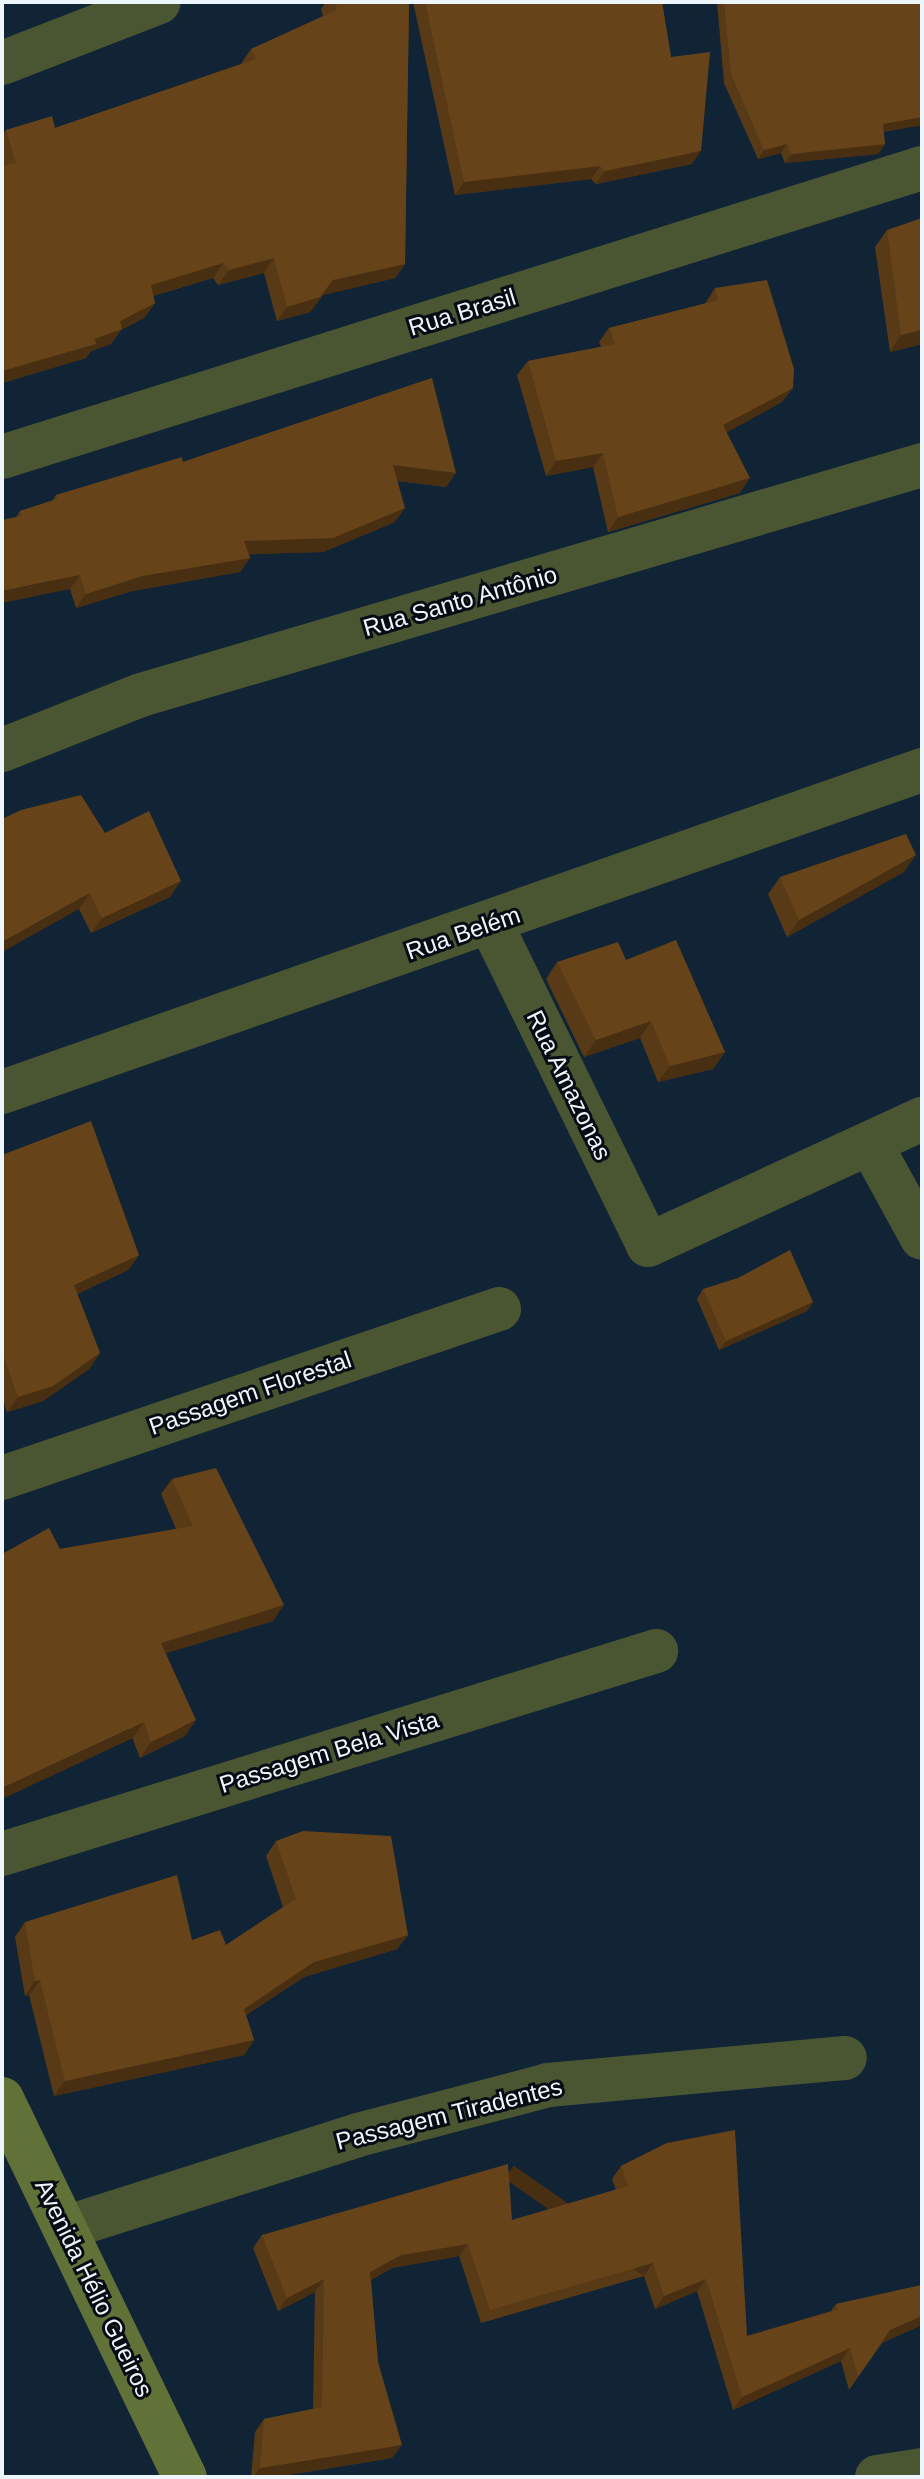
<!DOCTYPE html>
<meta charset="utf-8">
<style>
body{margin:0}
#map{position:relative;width:924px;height:2479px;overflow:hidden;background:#112435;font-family:Arial,sans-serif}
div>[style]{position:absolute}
.minor>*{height:44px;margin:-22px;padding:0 22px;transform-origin:22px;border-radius:22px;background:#4a5632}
.secondary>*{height:44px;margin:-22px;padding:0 22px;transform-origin:22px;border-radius:22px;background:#617239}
.wall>*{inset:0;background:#593a16}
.shaded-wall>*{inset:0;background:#482f12;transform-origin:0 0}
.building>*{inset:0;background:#67431a}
span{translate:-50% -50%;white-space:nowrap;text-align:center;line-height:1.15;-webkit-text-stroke:6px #050c14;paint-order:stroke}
.street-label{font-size:24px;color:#eef6fd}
.frame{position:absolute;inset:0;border:4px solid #eef6fd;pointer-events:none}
</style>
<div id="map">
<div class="minor">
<i style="left:2px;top:63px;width:168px;rotate:-21.2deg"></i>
<i style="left:2px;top:457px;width:964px;rotate:-17.44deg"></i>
<i style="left:2px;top:750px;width:149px;rotate:-21.6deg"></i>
<i style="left:141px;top:695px;width:814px;rotate:-16.41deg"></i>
<i style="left:491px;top:924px;width:357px;rotate:63.9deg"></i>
<i style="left:648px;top:1245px;width:302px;rotate:-24.7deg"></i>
<i style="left:2px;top:1092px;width:975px;rotate:-19.29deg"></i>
<i style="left:870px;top:1143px;width:108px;rotate:61.3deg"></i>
<i style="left:2px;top:1478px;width:525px;rotate:-18.78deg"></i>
<i style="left:2px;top:1854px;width:685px;rotate:-17.24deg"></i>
<i style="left:65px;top:2228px;width:307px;rotate:-17.6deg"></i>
<i style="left:358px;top:2135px;width:196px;rotate:-14.7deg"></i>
<i style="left:548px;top:2085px;width:298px;rotate:-5.2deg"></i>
<i style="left:877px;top:2477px;width:46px;rotate:-8.8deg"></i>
</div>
<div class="secondary">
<i style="left:2px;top:2099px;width:420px;rotate:64.2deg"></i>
</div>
<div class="wall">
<i style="clip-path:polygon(326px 2px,409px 2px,405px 264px,395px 278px,323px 295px,310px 312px,277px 321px,264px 273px,218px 285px,213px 278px,153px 296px,155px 303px,144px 318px,121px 330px,111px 344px,91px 351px,86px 358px,2px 383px,2px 136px,6px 130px,55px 128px,241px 64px,251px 49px,323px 16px,321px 9px)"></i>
<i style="clip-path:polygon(413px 2px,662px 2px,671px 57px,692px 164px,596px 184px,591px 179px,455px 195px)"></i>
<i style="clip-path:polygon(717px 2px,922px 2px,922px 125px,883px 132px,885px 144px,878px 154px,785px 163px,781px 153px,758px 159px,724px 83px)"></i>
<i style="clip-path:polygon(887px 230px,922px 344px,890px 352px,875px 247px)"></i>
<i style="clip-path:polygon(715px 288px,793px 388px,782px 402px,726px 432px,740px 493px,608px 532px,593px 467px,546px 476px,517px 375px,528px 361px,601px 347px,599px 342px,609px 328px,705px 304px)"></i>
<i style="clip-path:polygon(432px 378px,446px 487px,398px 481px,395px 522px,323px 552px,249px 554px,250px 558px,240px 572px,132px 591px,76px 608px,70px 589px,16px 517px,20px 511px,52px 501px,56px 495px,183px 462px)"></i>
<i style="clip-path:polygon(105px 833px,170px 897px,91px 933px,79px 909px)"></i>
<i style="clip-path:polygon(904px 872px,787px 937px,768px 894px,780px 877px)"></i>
<i style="clip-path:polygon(626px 960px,725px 1052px,713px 1069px,658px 1082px,640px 1038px,584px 1057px,546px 979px,557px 962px)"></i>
<i style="clip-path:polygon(2px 1155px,139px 1255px,128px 1270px,77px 1294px,100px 1353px,89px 1369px,43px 1401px,7px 1412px,2px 1397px)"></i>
<i style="clip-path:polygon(703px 1289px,813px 1302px,807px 1311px,719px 1350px,697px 1299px)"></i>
<i style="clip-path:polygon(172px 1479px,273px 1621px,166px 1653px,185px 1736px,140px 1758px,60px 1549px,176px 1529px,161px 1494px)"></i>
<i style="clip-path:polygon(276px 1841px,408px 1935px,397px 1949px,304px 1977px,246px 2015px,254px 2040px,244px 2055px,54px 2096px,29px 1995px,25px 1996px,15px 1937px,25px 1922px,192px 1940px,226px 1945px,283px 1907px,266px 1856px)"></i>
<i style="clip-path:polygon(667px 2143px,747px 2336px,831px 2311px,836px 2304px,922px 2285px,922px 2325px,882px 2343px,849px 2390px,841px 2361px,733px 2410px,697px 2291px,655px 2309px,644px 2276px,481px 2323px,459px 2256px,392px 2268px,371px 2280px,378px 2362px,392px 2458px,276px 2477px,251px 2477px,255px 2432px,264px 2419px,313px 2409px,315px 2292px,278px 2311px,253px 2248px,262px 2235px,512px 2220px,616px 2190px,612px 2179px,621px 2166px)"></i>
</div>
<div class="shaded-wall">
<i style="clip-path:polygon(922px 117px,922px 125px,876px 133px,883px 124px)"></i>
<i style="clip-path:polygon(787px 144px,781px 153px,758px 159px,764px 150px)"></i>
<i style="clip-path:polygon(885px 144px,878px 154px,785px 163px,791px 154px)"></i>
<i style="clip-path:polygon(701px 151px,692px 164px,596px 184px,605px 171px)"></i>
<i style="clip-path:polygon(600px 166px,591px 179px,455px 195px,464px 182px)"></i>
<i style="clip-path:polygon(274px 258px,264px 273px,218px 285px,229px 270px)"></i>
<i style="clip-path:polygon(223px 263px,213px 278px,141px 299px,151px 285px)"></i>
<i style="clip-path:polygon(405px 264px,395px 278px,323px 295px,310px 312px,277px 321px,287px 307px,333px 280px)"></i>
<i style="clip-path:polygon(155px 303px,144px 318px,121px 330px,111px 344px,91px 351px,86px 358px,2px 383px,2px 371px,95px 339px,120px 321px)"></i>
<i style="clip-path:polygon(922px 330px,922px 344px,890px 352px,901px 335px)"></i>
<i style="clip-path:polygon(793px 388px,782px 402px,713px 440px,723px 425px)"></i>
<i style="clip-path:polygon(603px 453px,593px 467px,546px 476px,556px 461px)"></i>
<i style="clip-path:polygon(393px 465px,456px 473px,446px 487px,383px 479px)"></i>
<i style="clip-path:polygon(750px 478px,740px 493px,608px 532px,618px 517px)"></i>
<i style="clip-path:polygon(405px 508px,395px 522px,323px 552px,234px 555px,244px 541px)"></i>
<i style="clip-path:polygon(250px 558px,240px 572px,132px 591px,76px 608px,86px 594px,142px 576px)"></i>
<i style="clip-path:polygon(80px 575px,70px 589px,2px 603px,2px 591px)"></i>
<i style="clip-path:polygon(916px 855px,904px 872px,787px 937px,799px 920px)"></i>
<i style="clip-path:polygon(181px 881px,170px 897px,91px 933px,102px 918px)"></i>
<i style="clip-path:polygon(90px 893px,79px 909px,2px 952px,2px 942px)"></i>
<i style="clip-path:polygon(651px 1021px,640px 1038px,584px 1057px,596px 1040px)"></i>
<i style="clip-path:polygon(725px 1052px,713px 1069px,658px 1082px,670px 1066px)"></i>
<i style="clip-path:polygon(139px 1255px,128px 1270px,63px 1301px,74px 1285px)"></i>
<i style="clip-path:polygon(813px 1302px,807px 1311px,719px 1350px,726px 1341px)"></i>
<i style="clip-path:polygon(100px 1353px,89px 1369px,43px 1401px,7px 1412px,18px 1397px)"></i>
<i style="clip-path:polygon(284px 1605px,273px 1621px,150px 1658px,161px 1643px)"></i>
<i style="clip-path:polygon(196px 1720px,185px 1736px,140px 1758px,151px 1742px)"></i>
<i style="clip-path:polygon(144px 1722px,133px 1738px,2px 1799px,2px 1788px)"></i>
<i style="clip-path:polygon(408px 1935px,397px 1949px,304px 1977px,233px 2024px,244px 2009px,314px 1962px)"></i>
<i style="clip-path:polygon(40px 1980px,29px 1995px,25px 1996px,35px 1981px)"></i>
<i style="clip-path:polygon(254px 2040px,244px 2055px,54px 2096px,65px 2081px)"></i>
<i style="clip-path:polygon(468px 2244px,459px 2256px,392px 2268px,361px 2285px,370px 2272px,401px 2255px)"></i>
<i style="left:653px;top:2263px;width:16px;height:170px;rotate:125deg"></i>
<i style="clip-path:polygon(324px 2279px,315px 2292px,278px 2311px,287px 2298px)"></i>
<i style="clip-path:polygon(706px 2279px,697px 2291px,655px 2309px,664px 2296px)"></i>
<i style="clip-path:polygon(922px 2316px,922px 2325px,881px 2343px,890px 2330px)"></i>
<i style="clip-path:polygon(850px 2348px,841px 2361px,733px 2410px,742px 2397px)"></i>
<i style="clip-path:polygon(402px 2445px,392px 2458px,276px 2477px,254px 2477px,260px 2468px)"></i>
</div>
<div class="building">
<i style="clip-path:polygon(334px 2px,409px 2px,405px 264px,333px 280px,320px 297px,287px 307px,274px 258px,229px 270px,223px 263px,151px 285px,155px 303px,120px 321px,122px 329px,95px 339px,96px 344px,2px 371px,2px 166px,16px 163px,6px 130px,52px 116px,55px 128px,256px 59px,251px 49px,337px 10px)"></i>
<i style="clip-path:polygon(425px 2px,662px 2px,671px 57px,710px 52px,701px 151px,605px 171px,600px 166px,464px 182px)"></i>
<i style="clip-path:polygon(724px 2px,922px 2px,922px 117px,883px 124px,885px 144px,791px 154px,787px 144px,764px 150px,731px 74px)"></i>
<i style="clip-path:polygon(922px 218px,922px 330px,901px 335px,887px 230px)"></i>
<i style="clip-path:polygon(767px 280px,794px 369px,793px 388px,723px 425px,750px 478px,618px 517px,603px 453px,556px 461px,528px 361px,615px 344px,609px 328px,718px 300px,715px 288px)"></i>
<i style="clip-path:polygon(432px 378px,456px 473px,393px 465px,405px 508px,333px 538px,244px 541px,250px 558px,142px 576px,86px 594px,80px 575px,2px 591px,2px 520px,21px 516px,20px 511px,57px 499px,56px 495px,182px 457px,183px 462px)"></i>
<i style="clip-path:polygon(81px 795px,105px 833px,149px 811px,181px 881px,102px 918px,90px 893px,2px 942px,2px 819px,21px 810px)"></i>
<i style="clip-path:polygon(906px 834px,916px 855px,799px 920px,780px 877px)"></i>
<i style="clip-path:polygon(676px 940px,725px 1052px,670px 1066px,651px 1021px,596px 1040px,557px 962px,618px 942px,626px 960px)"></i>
<i style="clip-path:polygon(91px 1121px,139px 1255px,74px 1285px,100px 1353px,53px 1386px,18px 1397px,2px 1351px,2px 1155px)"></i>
<i style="clip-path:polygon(790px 1250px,813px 1302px,726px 1341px,703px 1289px,738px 1278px)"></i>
<i style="clip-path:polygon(216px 1468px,284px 1605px,161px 1643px,196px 1720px,151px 1742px,144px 1722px,2px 1788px,2px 1554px,49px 1528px,60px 1549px,193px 1526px,172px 1479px)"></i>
<i style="clip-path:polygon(303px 1831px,391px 1836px,408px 1935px,314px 1962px,244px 2009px,254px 2040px,65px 2081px,40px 1980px,35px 1981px,25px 1922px,177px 1875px,192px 1940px,220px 1930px,226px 1945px,296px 1899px,276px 1841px)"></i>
<i style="clip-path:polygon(735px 2130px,747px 2336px,838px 2310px,836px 2304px,922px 2285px,922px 2316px,890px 2330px,858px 2377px,850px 2348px,742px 2397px,706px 2279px,664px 2296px,653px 2263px,490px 2310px,468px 2244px,401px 2255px,370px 2272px,378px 2362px,402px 2445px,260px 2468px,264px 2419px,322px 2407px,324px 2279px,287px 2298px,262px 2235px,508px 2164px,512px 2220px,628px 2186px,621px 2166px,667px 2143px)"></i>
</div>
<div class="street-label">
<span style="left:462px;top:312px;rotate:-17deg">Rua Brasil</span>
<span style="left:460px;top:601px;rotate:-16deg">Rua Santo Antônio</span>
<span style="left:463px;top:933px;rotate:-19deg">Rua Belém</span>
<span style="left:569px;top:1085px;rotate:64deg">Rua Amazonas</span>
<span style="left:250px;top:1393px;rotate:-19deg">Passagem Florestal</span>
<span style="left:329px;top:1752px;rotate:-17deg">Passagem Bela Vista</span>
<span style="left:449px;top:2114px;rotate:-14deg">Passagem Tiradentes</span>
<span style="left:94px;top:2288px;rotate:64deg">Avenida Hélio Gueiros</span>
</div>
<div class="frame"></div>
</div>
